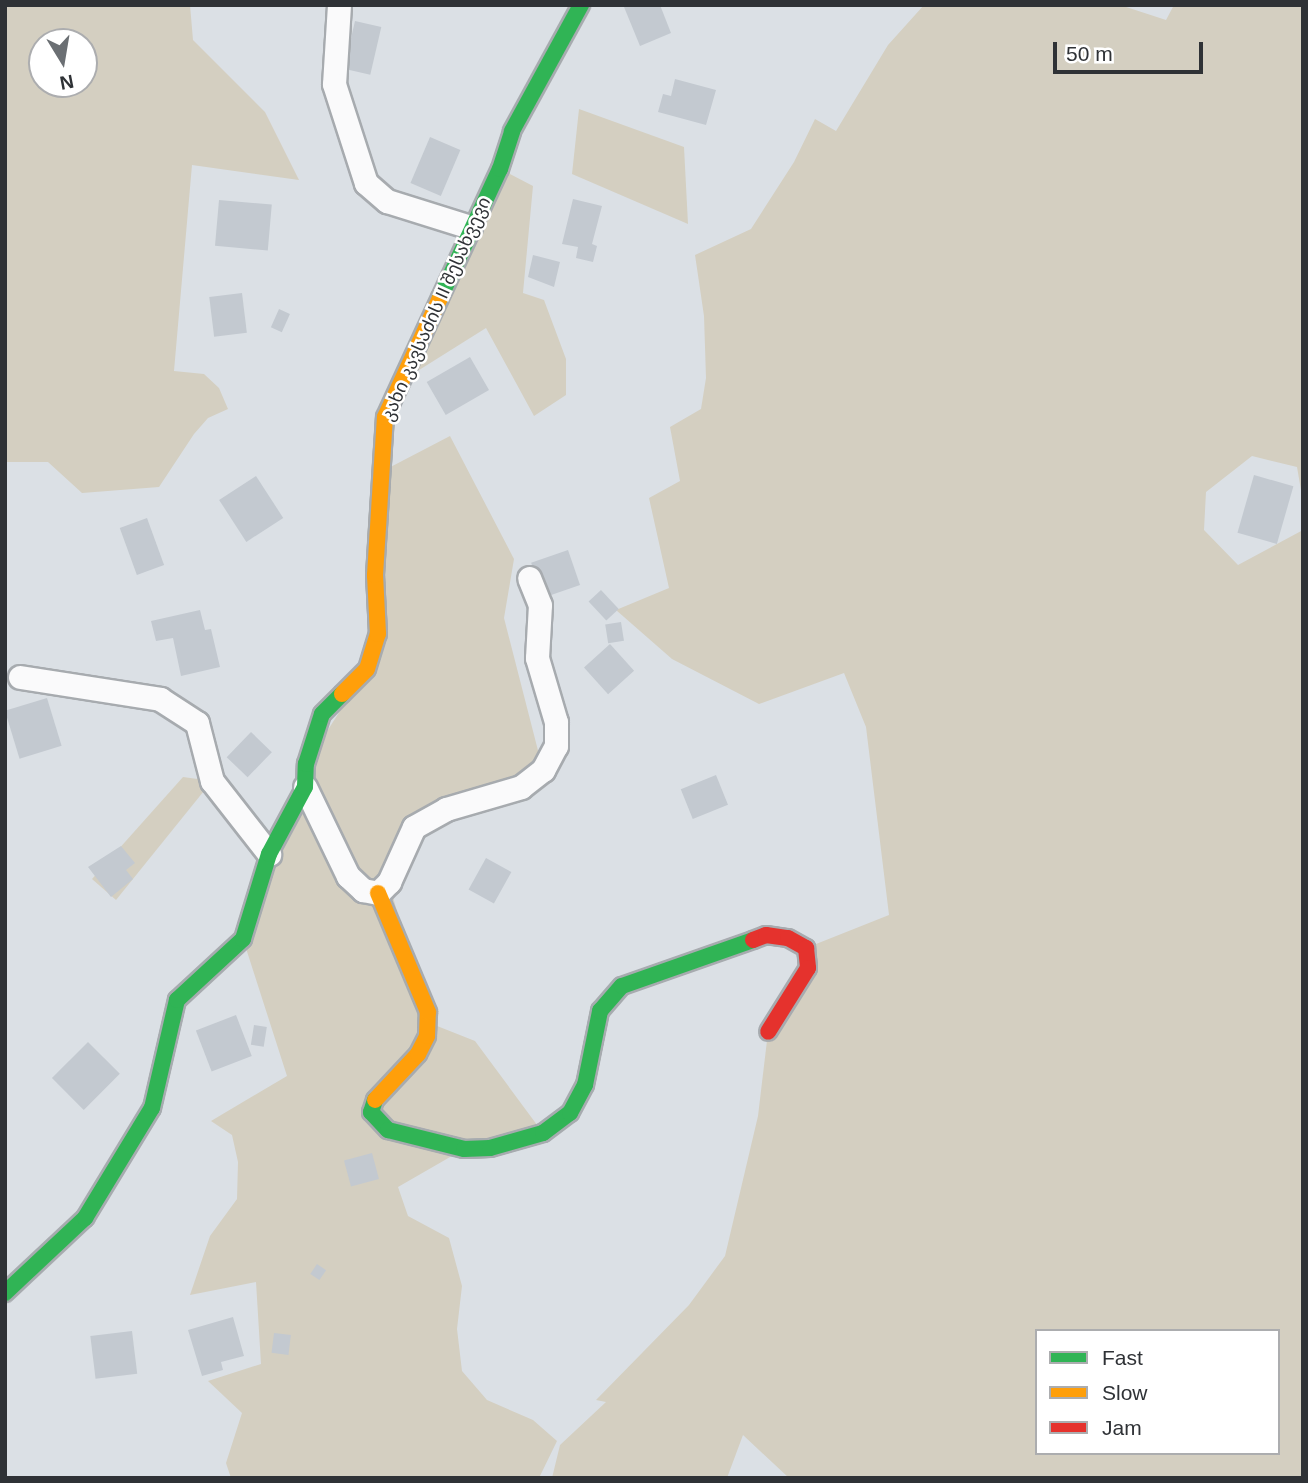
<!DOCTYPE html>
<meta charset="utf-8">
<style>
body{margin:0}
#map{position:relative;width:1308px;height:1483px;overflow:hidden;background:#dbe0e5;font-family:Arial,"Noto Sans Georgian",sans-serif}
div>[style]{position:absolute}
.green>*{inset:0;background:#d4cfc1}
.building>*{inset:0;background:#c3c9d0;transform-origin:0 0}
.roads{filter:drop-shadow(2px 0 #a7abaf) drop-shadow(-2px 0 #a7abaf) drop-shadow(0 2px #a7abaf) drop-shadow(0 -2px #a7abaf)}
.street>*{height:23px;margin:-11.5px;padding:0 11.5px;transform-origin:11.5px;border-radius:11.5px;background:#fafafb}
.fast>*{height:16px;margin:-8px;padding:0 8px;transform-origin:8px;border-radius:8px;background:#30b455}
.slow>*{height:16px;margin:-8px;padding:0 8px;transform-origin:8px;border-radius:8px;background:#ff9f0a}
.jam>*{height:16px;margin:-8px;padding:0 8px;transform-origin:8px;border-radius:8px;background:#e5322d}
span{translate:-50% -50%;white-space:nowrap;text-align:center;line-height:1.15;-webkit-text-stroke:5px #fff;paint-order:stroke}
.street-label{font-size:18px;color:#2f3236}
.frame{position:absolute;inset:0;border:7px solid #2f3236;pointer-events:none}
.legend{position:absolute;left:1035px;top:1329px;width:245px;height:126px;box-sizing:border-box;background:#fff;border:2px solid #acadaf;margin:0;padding:9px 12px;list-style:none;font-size:21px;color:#2f3236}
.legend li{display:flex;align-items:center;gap:14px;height:35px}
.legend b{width:35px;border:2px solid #acadaf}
.north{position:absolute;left:28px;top:28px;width:70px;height:70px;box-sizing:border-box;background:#fff;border:2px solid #acadaf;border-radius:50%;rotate:169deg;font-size:19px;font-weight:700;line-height:28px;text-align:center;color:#2f3236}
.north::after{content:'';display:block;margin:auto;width:24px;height:32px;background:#6b6f73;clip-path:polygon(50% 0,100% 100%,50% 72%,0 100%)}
.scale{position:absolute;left:1053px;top:42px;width:150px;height:32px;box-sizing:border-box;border:4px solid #2f3236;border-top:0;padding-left:9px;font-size:21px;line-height:24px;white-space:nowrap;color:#2f3236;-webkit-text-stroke:5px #fff;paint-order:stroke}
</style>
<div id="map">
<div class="green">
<i style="clip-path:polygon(evenodd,5px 5px,190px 5px,193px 40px,265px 112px,299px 180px,192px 165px,174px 371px,204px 374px,219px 388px,228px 409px,208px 418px,194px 434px,159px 487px,82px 493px,48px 462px,5px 462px,5px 5px,42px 42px,84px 42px,84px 84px,42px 84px,42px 42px)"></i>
<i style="clip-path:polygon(evenodd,924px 5px,1120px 5px,1166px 20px,1174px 5px,1303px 5px,1303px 502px,1297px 467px,1252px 456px,1206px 492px,1204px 530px,1238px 565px,1303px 530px,1303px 1478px,789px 1478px,743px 1435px,727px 1478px,552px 1478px,560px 1445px,606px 1402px,596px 1400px,689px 1305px,725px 1256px,758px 1116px,768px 1032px,806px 948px,889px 915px,866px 727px,844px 673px,759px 704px,672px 659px,616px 610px,669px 588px,649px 498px,680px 481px,670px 427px,701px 409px,706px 378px,704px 316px,695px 255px,751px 229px,794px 162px,815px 119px,836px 131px,888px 45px,924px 5px,1037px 1331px,1278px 1331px,1278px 1453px,1037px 1453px,1037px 1331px)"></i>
<i style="clip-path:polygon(579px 109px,684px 147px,688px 224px,572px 174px)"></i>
<i style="clip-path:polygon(500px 169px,533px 186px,523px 293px,544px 300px,566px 359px,566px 395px,534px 416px,486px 328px,400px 382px)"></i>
<i style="clip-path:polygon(450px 436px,514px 559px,504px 618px,543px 770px,414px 827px,389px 882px,427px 1022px,475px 1041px,543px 1133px,464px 1149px,398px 1187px,408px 1216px,449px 1238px,462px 1286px,457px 1329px,462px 1371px,487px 1400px,533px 1420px,557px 1441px,539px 1478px,231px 1478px,226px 1463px,242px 1413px,208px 1381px,261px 1364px,256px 1282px,190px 1295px,210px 1236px,237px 1199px,238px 1162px,232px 1135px,211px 1121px,287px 1076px,243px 939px,306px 764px,367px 669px,379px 473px)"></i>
<i style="clip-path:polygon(183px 777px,212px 781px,116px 900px,92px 879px)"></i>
</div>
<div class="building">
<i style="clip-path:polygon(629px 5px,660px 5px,671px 33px,640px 46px,624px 7px)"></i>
<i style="left:355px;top:21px;width:27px;height:49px;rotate:13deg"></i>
<i style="clip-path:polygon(675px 79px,716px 90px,706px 125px,658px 112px,663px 94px,671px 96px)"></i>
<i style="left:430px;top:137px;width:33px;height:50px;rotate:23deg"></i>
<i style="clip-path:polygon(573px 199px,602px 206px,592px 244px,597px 246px,593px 262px,576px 258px,578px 247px,562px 244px)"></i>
<i style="left:219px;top:200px;width:53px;height:46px;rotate:5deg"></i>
<i style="clip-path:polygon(533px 255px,560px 262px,554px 287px,528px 277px)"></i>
<i style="left:242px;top:293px;width:40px;height:33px;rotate:83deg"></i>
<i style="left:279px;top:309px;width:12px;height:20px;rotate:24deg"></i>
<i style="left:470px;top:357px;width:38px;height:50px;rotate:60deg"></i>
<i style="left:1254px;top:475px;width:41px;height:60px;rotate:16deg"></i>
<i style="left:256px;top:476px;width:50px;height:44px;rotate:57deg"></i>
<i style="left:147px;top:518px;width:50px;height:29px;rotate:70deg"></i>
<i style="left:568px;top:550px;width:37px;height:39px;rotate:71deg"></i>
<i style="left:601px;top:590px;width:26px;height:17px;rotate:47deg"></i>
<i style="clip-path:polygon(200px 610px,205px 630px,211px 629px,220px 667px,181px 676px,173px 638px,156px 641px,151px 621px)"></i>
<i style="left:621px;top:622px;width:19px;height:16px;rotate:81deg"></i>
<i style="left:610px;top:644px;width:36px;height:35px;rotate:48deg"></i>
<i style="left:47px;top:698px;width:50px;height:44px;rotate:73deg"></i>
<i style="left:251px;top:732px;width:29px;height:35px;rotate:44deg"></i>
<i style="left:716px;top:775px;width:32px;height:38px;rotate:68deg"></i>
<i style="clip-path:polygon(121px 846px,135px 863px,126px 870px,133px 879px,111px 897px,88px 867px)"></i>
<i style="left:486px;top:858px;width:29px;height:36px;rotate:29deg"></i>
<i style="left:236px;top:1015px;width:44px;height:43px;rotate:69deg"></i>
<i style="left:254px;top:1025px;width:13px;height:20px;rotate:9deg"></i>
<i style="left:88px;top:1042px;width:45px;height:51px;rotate:45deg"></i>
<i style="left:372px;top:1153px;width:27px;height:29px;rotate:75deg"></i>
<i style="left:317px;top:1264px;width:11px;height:12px;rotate:34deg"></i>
<i style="clip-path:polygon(233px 1317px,244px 1356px,221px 1362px,223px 1370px,202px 1376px,188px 1330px)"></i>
<i style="left:132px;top:1331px;width:43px;height:42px;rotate:83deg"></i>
<i style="left:274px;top:1333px;width:17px;height:20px;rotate:7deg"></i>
</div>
<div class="roads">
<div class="street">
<i style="left:339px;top:5px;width:79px;rotate:93.6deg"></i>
<i style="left:334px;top:84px;width:104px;rotate:72.1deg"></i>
<i style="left:366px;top:183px;width:28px;rotate:41deg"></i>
<i style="left:387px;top:201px;width:87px;rotate:17.4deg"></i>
<i style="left:20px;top:677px;width:142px;rotate:8.9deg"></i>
<i style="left:160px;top:699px;width:44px;rotate:33deg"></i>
<i style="left:197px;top:723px;width:60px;rotate:75.5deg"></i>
<i style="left:212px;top:781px;width:93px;rotate:52deg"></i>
<i style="left:305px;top:787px;width:99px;rotate:64.2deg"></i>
<i style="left:348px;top:876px;width:21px;rotate:43deg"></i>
<i style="left:363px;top:890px;width:15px;rotate:11deg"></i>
<i style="left:378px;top:893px;width:16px;rotate:-45deg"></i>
<i style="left:389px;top:882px;width:60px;rotate:-65.6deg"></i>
<i style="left:414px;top:827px;width:37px;rotate:-29deg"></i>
<i style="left:446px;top:809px;width:78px;rotate:-16.3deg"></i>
<i style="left:521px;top:787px;width:28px;rotate:-38deg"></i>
<i style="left:543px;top:770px;width:27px;rotate:-62deg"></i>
<i style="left:556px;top:746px;width:24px;rotate:-90deg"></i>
<i style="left:556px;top:722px;width:67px;rotate:-106.5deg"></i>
<i style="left:537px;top:658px;width:53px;rotate:-86.8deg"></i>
<i style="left:540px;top:605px;width:29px;rotate:-112deg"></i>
</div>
<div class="fast">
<i style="left:440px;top:298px;width:142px;rotate:-65.1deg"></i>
<i style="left:500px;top:169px;width:40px;rotate:-72deg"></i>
<i style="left:512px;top:131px;width:144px;rotate:-61.3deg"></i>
<i style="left:375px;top:1100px;width:13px;rotate:108deg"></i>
<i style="left:371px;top:1112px;width:25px;rotate:47deg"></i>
<i style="left:388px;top:1130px;width:78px;rotate:14deg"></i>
<i style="left:464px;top:1149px;width:26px;rotate:-2deg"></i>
<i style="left:490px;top:1148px;width:55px;rotate:-15.8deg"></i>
<i style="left:543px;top:1133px;width:34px;rotate:-37deg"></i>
<i style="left:570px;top:1113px;width:32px;rotate:-62deg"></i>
<i style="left:585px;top:1085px;width:76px;rotate:-78.5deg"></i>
<i style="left:600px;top:1011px;width:33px;rotate:-49deg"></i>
<i style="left:622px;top:986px;width:139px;rotate:-19.3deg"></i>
<i style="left:5px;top:1293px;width:110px;rotate:-43.2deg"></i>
<i style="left:85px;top:1218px;width:129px;rotate:-58.7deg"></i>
<i style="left:152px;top:1108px;width:111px;rotate:-77deg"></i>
<i style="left:177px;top:1000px;width:90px;rotate:-42.7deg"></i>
<i style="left:243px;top:939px;width:89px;rotate:-73deg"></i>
<i style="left:269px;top:854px;width:76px;rotate:-61.8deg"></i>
<i style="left:305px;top:787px;width:23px;rotate:-88deg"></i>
<i style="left:306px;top:764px;width:52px;rotate:-72.3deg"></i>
<i style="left:322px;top:714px;width:28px;rotate:-45deg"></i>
</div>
<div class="slow">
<i style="left:342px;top:694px;width:35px;rotate:-45deg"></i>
<i style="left:367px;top:669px;width:37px;rotate:-73deg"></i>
<i style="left:378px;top:634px;width:59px;rotate:-92.9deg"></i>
<i style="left:375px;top:575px;width:158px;rotate:-86.4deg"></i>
<i style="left:385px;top:417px;width:131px;rotate:-65.2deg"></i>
<i style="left:375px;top:1100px;width:63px;rotate:-46.9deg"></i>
<i style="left:418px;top:1054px;width:20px;rotate:-63deg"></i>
<i style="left:427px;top:1036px;width:24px;rotate:-88deg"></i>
<i style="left:428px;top:1012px;width:129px;rotate:-112.8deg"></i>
</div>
<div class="jam">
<i style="left:753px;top:940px;width:14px;rotate:-21deg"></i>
<i style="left:766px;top:935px;width:22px;rotate:8deg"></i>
<i style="left:788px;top:938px;width:21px;rotate:29deg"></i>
<i style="left:806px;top:948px;width:20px;rotate:84deg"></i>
<i style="left:808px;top:968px;width:75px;rotate:122deg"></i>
</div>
</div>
<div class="street-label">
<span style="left:436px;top:309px;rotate:-66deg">კახი კავსაძის II შესახვევი</span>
</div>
<div class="frame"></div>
<ul class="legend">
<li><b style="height:9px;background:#30b455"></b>Fast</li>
<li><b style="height:9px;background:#ff9f0a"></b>Slow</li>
<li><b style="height:9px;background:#e5322d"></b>Jam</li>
</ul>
<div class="north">N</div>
<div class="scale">50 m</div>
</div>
